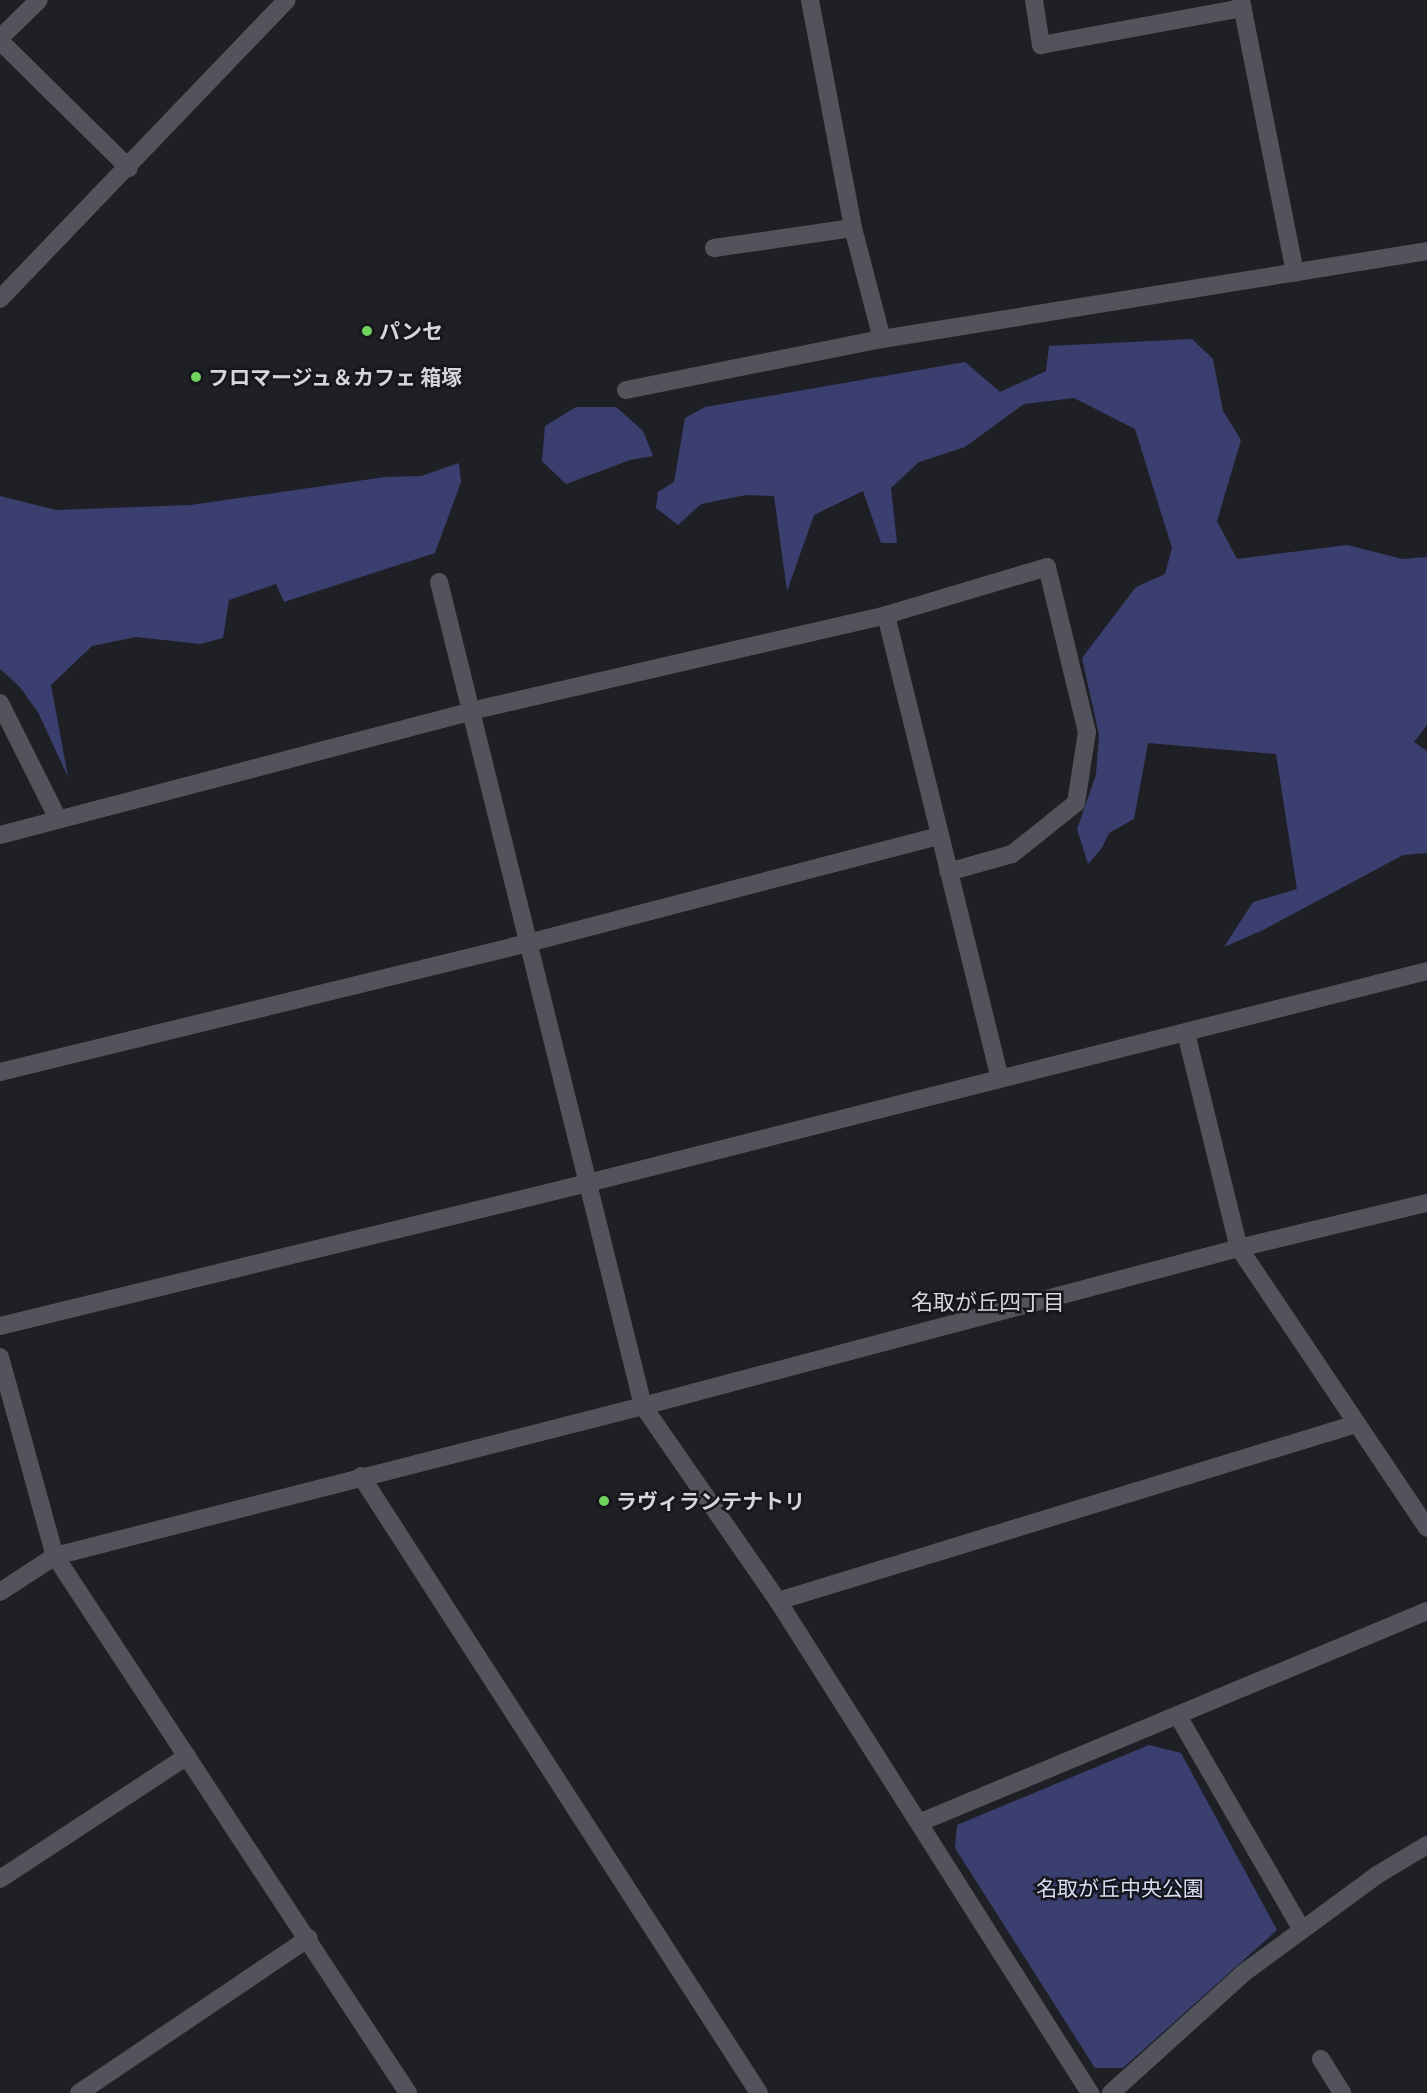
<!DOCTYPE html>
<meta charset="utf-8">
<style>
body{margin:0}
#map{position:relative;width:1427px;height:2093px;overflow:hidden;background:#1f2026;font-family:Manrope,"Noto Sans JP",sans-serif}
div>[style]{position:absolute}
.green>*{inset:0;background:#3b3f70}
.minor>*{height:18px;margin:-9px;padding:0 9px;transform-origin:9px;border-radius:9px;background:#52535b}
.dots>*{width:16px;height:16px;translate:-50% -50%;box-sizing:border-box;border:3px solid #16161d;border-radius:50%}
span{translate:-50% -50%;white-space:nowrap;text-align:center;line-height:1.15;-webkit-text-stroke:5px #16161d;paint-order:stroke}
.poi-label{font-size:21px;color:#d5d6db;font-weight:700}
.left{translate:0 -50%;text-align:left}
.park-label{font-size:21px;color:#daddf3}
.neighbourhood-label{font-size:22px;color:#d5d6db}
</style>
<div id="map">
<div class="green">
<i style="clip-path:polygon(1192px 339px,1213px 359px,1223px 411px,1241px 440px,1217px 521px,1237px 559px,1347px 545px,1402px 559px,1427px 557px,1427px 725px,1414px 742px,1427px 751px,1427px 853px,1403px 855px,1263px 930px,1224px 947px,1253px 902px,1297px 889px,1276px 754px,1148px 743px,1134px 819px,1109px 833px,1102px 848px,1088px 864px,1077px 829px,1096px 775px,1099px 735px,1082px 658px,1136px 587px,1165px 574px,1172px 548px,1135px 429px,1074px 398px,1024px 404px,965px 447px,919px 462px,891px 488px,897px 543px,881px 543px,863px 491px,814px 515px,787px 591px,774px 496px,746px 495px,701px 504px,678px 525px,656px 508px,658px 492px,674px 482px,685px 418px,705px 407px,965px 362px,1000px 392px,1046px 371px,1049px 346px)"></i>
<i style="clip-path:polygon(576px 407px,616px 407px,643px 431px,653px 456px,630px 460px,566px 484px,542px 461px,545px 426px)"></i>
<i style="clip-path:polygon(459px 463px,461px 482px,435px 553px,284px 602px,276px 584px,229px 600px,223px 638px,200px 644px,136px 637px,92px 646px,51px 685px,68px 777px,38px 712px,19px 686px,0 669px,0 496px,56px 510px,191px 505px,385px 477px,421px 476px)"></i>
<i style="clip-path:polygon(1149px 1745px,1181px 1753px,1277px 1930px,1123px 2068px,1095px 2068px,955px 1848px,957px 1825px)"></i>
</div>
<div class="minor">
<i style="left:810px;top:0;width:232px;rotate:79.3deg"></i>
<i style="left:853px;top:228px;width:115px;rotate:75.4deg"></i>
<i style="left:1034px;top:0;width:46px;rotate:81.2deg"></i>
<i style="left:1041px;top:45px;width:205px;rotate:-10.4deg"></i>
<i style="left:1241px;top:0;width:278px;rotate:78.8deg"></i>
<i style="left:0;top:38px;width:54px;rotate:-44.3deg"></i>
<i style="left:0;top:41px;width:181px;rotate:44.6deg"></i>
<i style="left:714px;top:248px;width:140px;rotate:-8.2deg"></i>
<i style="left:0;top:299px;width:414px;rotate:-46.2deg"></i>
<i style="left:626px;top:390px;width:261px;rotate:-11.3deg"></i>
<i style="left:882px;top:339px;width:552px;rotate:-9.17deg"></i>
<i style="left:439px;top:582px;width:849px;rotate:76.09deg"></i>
<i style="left:643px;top:1406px;width:237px;rotate:55.3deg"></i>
<i style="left:778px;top:1601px;width:583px;rotate:57.62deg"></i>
<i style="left:886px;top:615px;width:477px;rotate:76.2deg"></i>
<i style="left:0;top:703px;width:130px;rotate:63.4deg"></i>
<i style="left:0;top:835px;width:487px;rotate:-14.7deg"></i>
<i style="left:471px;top:711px;width:426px;rotate:-13deg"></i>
<i style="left:886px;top:615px;width:168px;rotate:-16.6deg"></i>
<i style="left:1047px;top:567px;width:170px;rotate:76.4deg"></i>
<i style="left:1087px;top:732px;width:72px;rotate:98.8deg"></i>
<i style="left:1076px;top:803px;width:82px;rotate:141.4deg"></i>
<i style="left:1012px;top:854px;width:66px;rotate:164.3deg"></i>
<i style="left:1186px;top:1033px;width:221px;rotate:76.2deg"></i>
<i style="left:1239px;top:1248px;width:337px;rotate:56.1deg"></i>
<i style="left:0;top:1072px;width:544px;rotate:-13.73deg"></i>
<i style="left:528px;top:943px;width:425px;rotate:-14.6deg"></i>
<i style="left:0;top:1326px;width:605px;rotate:-13.67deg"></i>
<i style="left:588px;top:1183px;width:865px;rotate:-14.18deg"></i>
<i style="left:0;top:1357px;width:206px;rotate:74.6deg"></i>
<i style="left:55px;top:1556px;width:643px;rotate:56.68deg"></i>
<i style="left:361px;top:1476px;width:734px;rotate:57.18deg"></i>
<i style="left:0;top:1592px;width:66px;rotate:-33.2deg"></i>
<i style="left:55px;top:1556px;width:607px;rotate:-14.31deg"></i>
<i style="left:643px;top:1406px;width:617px;rotate:-14.85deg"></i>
<i style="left:1239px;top:1248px;width:193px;rotate:-13.5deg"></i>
<i style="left:778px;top:1601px;width:604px;rotate:-17.03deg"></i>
<i style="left:1178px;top:1716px;width:247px;rotate:59.9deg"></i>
<i style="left:921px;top:1822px;width:548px;rotate:-22.64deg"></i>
<i style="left:0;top:1879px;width:224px;rotate:-33.3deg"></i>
<i style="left:1321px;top:2059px;width:40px;rotate:58deg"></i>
<i style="left:79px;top:2093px;width:277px;rotate:-34deg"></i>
<i style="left:1111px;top:2093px;width:181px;rotate:-42.1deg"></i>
<i style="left:1245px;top:1972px;width:164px;rotate:-36.3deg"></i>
<i style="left:1377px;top:1875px;width:58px;rotate:-31deg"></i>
</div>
<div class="dots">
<i style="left:367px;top:331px;background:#70d35e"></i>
<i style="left:196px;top:377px;background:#70d35e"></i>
<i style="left:604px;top:1501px;background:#70d35e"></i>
</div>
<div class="poi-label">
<span class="left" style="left:379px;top:331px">パンセ</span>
<span class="left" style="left:208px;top:377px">フロマージュ＆カフェ 箱塚</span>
<span class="left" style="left:616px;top:1501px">ラヴィランテナトリ</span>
</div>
<div class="park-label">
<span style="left:1120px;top:1888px">名取が丘中央公園</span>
</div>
<div class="neighbourhood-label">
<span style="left:988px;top:1303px">名取が丘四丁目</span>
</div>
</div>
